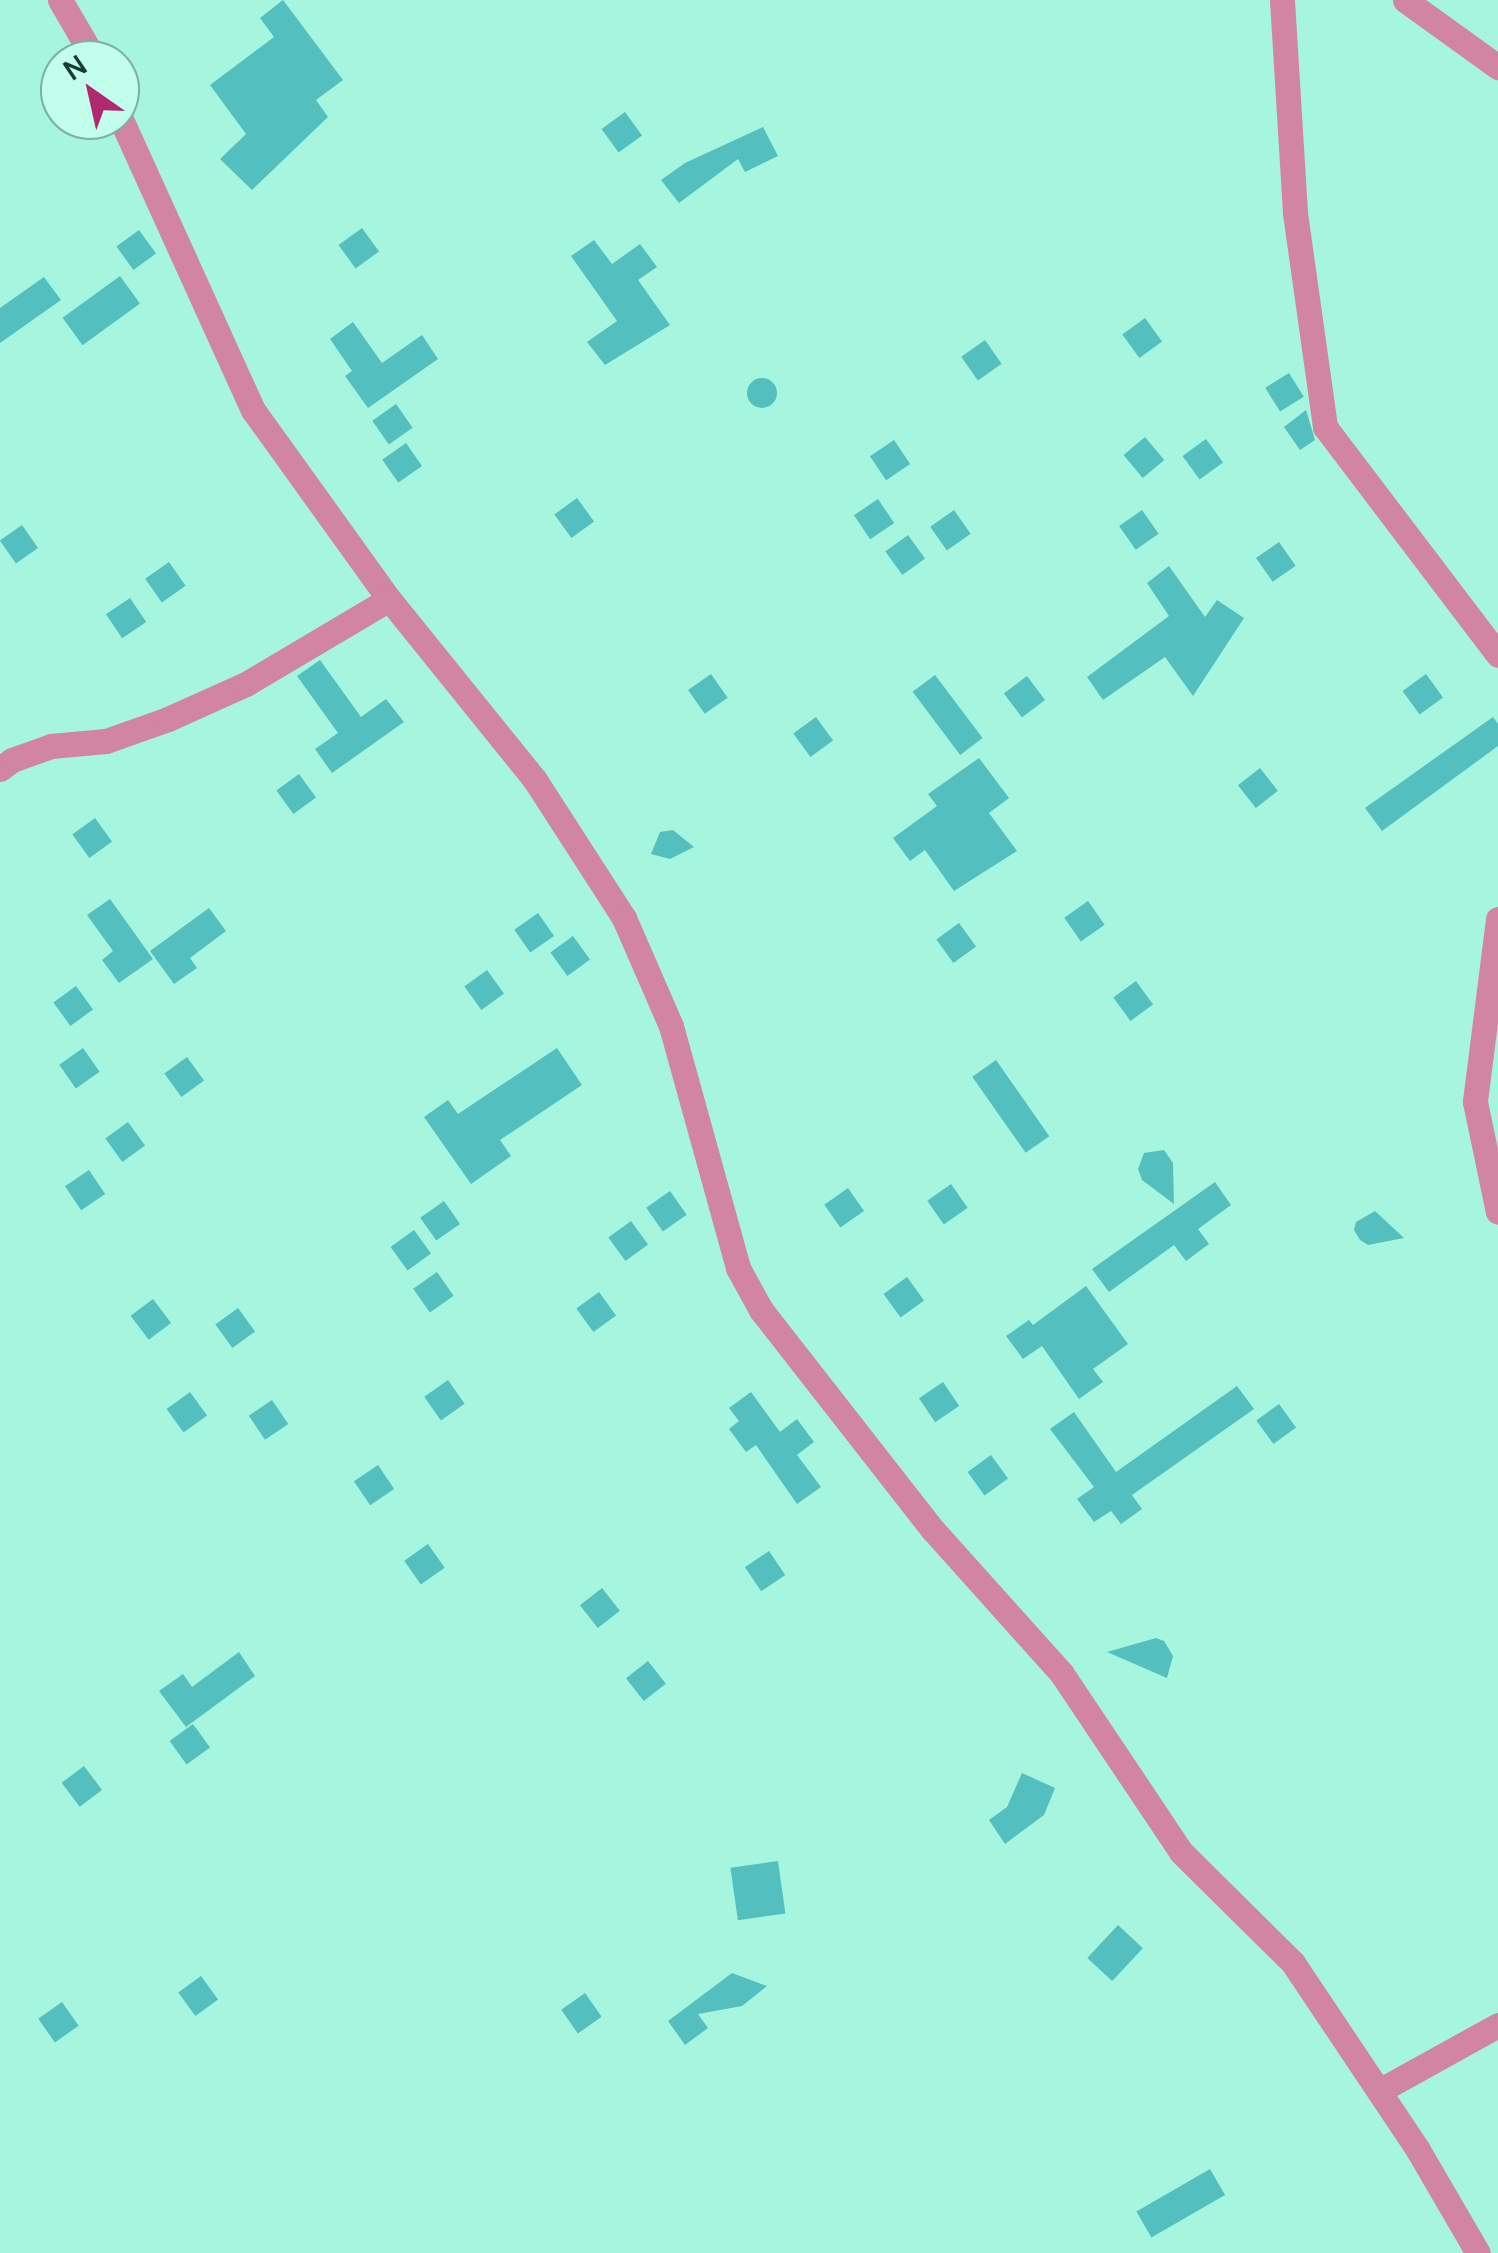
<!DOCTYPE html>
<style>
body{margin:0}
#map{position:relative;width:1498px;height:2253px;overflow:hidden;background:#a6f5de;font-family:Manrope,sans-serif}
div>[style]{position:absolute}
.building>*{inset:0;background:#53c0bf;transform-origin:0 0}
.round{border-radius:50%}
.minor>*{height:25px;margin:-12.5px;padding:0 12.5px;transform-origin:12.5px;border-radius:12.5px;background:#d185a3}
span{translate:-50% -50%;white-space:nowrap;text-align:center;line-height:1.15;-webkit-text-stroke:10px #c1ffec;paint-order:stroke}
.north{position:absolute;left:40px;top:40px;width:100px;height:100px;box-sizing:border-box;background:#c1ffec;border:2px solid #7db0a1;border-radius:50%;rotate:326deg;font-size:28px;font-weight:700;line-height:40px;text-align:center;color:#183a31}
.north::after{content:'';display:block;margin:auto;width:35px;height:45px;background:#b0296e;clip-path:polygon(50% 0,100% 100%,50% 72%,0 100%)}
</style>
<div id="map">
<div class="building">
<i style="clip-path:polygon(283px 0,343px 80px,316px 100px,328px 117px,252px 190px,220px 159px,246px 134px,210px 85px,274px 37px,260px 18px)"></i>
<i style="left:625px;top:112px;width:29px;height:29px;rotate:54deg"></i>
<i style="clip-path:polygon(763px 127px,778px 156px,745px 172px,738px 159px,679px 203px,661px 180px,685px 163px)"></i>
<i style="left:362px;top:228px;width:29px;height:29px;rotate:54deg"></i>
<i style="left:139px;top:230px;width:29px;height:28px;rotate:54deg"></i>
<i style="clip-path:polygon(594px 240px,612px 264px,640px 244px,657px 267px,638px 280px,670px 325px,605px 365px,587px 342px,617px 321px,571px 256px)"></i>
<i style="left:120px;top:276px;width:34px;height:71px;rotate:54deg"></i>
<i style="clip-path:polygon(44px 277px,61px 300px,0 343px,0 308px)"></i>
<i style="left:1145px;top:318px;width:29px;height:28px;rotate:54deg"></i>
<i style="clip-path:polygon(353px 322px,382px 363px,422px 335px,438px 359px,368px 408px,345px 376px,352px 371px,330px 339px)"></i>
<i style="left:985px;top:340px;width:29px;height:29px;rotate:55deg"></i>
<i style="left:1289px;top:373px;width:28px;height:28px;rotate:58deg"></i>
<i class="round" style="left:747px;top:378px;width:30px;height:30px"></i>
<i style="left:396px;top:404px;width:29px;height:29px;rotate:55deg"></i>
<i style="clip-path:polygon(1306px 410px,1315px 440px,1300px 450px,1284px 427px)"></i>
<i style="left:1145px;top:437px;width:30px;height:28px;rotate:50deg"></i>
<i style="left:1206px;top:439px;width:29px;height:29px;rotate:54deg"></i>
<i style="left:894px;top:440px;width:29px;height:29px;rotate:56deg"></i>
<i style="left:406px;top:443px;width:28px;height:29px;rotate:55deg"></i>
<i style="left:577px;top:498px;width:29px;height:28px;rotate:54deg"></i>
<i style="left:878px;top:499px;width:29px;height:29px;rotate:56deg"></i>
<i style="left:954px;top:510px;width:29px;height:29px;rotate:55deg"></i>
<i style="left:1142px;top:510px;width:29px;height:28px;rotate:55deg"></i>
<i style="left:22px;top:525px;width:28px;height:27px;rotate:55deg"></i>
<i style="left:908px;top:535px;width:29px;height:28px;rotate:54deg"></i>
<i style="left:1279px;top:542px;width:29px;height:28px;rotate:55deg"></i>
<i style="left:169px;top:562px;width:29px;height:29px;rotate:55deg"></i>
<i style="clip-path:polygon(1169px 566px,1205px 617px,1217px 600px,1244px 618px,1193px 696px,1165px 657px,1103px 700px,1087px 677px,1169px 616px,1147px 583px)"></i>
<i style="left:130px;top:598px;width:29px;height:29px;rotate:56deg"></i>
<i style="clip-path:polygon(320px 660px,361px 717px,386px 699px,404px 722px,332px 773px,315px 749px,338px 733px,297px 676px)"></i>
<i style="left:711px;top:674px;width:29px;height:28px;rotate:55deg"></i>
<i style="left:1426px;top:674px;width:29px;height:29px;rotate:54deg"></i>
<i style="left:935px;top:675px;width:79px;height:28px;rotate:53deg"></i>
<i style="left:1027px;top:676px;width:30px;height:29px;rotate:53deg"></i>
<i style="left:816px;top:717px;width:29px;height:28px;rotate:54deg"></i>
<i style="clip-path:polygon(1493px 717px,1498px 724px,1498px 746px,1382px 831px,1365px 808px)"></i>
<i style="clip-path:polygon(979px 758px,1009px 798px,989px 813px,1017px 851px,954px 891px,925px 850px,910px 861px,893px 838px,937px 806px,928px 794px)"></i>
<i style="left:1260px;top:768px;width:29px;height:28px;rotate:52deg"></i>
<i style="left:299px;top:774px;width:29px;height:28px;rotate:54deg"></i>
<i style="left:95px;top:818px;width:29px;height:28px;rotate:54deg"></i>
<i style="clip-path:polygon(673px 830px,694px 847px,670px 859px,651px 854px,660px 832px)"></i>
<i style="clip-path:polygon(110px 899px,153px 959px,119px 983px,102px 960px,113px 951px,87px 915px)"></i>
<i style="left:1088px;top:901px;width:29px;height:29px;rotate:55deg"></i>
<i style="clip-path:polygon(209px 908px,226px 931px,190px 958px,197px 968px,174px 984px,150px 951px)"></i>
<i style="left:538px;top:913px;width:28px;height:29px;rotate:55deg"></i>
<i style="left:959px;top:923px;width:29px;height:28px;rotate:54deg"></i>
<i style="left:573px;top:936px;width:29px;height:28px;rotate:54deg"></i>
<i style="left:487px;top:970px;width:29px;height:28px;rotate:54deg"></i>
<i style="left:1136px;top:981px;width:29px;height:28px;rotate:54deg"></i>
<i style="left:76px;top:986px;width:29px;height:28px;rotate:54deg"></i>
<i style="left:83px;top:1048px;width:29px;height:29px;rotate:55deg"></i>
<i style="clip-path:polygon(557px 1048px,582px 1085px,500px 1140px,511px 1156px,471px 1184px,424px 1117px,448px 1100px,458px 1114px)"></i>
<i style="left:187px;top:1057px;width:29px;height:28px;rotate:54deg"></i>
<i style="left:996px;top:1060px;width:93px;height:29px;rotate:55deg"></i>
<i style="left:128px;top:1122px;width:29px;height:28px;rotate:54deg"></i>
<i style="clip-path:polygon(1164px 1150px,1173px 1163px,1174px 1204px,1142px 1180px,1138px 1169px,1144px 1153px)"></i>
<i style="left:89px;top:1170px;width:29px;height:29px;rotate:56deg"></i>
<i style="clip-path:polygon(1215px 1182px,1231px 1205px,1198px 1229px,1209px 1244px,1186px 1261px,1174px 1245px,1109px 1292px,1092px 1269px)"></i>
<i style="left:951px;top:1184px;width:29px;height:29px;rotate:55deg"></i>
<i style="left:848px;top:1188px;width:28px;height:29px;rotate:55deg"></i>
<i style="left:670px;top:1191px;width:29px;height:29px;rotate:55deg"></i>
<i style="left:444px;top:1201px;width:28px;height:29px;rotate:55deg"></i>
<i style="clip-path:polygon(1375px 1211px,1404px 1238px,1368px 1245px,1360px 1240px,1354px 1230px,1356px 1222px)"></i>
<i style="left:631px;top:1221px;width:29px;height:28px;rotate:54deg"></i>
<i style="left:414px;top:1230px;width:29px;height:29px;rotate:54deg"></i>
<i style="left:437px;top:1272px;width:29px;height:29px;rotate:55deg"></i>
<i style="left:907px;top:1277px;width:29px;height:29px;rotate:54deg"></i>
<i style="clip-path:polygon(1086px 1286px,1128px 1344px,1093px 1369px,1103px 1382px,1079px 1399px,1042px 1346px,1023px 1359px,1006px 1336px,1029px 1320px,1033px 1325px)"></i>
<i style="left:599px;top:1292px;width:29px;height:28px;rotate:54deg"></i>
<i style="left:153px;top:1299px;width:30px;height:28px;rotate:53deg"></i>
<i style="left:238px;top:1308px;width:29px;height:28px;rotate:54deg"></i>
<i style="left:448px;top:1380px;width:29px;height:29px;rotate:55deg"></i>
<i style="left:943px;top:1382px;width:29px;height:29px;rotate:56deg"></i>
<i style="clip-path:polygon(1237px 1386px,1254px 1409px,1132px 1495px,1142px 1509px,1121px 1524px,1111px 1511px,1094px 1522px,1077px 1499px,1094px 1487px,1050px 1429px,1074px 1412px,1116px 1472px)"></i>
<i style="left:190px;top:1392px;width:29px;height:29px;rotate:54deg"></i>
<i style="clip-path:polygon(751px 1392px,780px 1432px,797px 1419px,814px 1442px,797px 1455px,821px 1487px,797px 1504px,756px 1445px,746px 1452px,729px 1429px,739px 1421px,729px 1408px)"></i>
<i style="left:272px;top:1400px;width:29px;height:28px;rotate:56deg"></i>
<i style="left:1279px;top:1404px;width:29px;height:28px;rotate:54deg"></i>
<i style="left:991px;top:1455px;width:29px;height:29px;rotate:54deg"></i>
<i style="left:378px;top:1465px;width:29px;height:29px;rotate:56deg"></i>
<i style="left:428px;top:1544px;width:29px;height:29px;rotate:55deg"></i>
<i style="left:769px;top:1551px;width:29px;height:29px;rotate:56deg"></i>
<i style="left:602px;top:1588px;width:29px;height:28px;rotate:52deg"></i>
<i style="clip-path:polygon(1156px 1638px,1164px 1641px,1173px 1656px,1167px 1678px,1107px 1652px)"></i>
<i style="clip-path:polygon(239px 1652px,255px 1676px,186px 1727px,159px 1691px,183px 1674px,192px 1687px)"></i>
<i style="left:648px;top:1661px;width:29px;height:28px;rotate:52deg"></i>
<i style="left:193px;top:1724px;width:29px;height:29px;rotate:54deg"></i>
<i style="left:84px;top:1766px;width:30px;height:28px;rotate:53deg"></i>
<i style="clip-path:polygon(1022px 1773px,1055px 1788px,1044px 1815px,1005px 1844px,989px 1820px,1007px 1807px)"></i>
<i style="left:778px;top:1861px;width:53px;height:48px;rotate:82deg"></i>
<i style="left:1118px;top:1925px;width:34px;height:45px;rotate:43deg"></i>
<i style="clip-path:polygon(732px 1973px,767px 1986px,742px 2006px,698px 2014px,708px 2028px,685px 2045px,668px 2021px)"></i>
<i style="left:201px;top:1976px;width:29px;height:28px;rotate:54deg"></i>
<i style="left:585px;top:1993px;width:29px;height:29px;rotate:55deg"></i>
<i style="left:62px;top:2002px;width:29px;height:29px;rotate:55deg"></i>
<i style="left:1210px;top:2169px;width:30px;height:85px;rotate:60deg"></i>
</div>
<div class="minor">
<i style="left:60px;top:0;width:69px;rotate:59.7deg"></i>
<i style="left:1282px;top:0;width:213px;rotate:86.5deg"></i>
<i style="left:1295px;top:213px;width:216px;rotate:82deg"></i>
<i style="left:1325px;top:427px;width:286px;rotate:52.8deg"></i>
<i style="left:1405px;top:0;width:115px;rotate:35.8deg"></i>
<i style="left:120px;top:117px;width:322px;rotate:65.6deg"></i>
<i style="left:253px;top:410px;width:233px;rotate:54.3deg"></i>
<i style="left:389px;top:599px;width:233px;rotate:51.1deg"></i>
<i style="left:535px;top:780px;width:164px;rotate:57.2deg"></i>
<i style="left:624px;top:918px;width:118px;rotate:66.5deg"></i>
<i style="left:671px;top:1026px;width:251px;rotate:74.5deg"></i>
<i style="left:738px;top:1268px;width:48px;rotate:61.3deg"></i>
<i style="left:761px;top:1310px;width:279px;rotate:52deg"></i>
<i style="left:933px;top:1530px;width:193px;rotate:48.1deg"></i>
<i style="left:1062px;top:1674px;width:214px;rotate:56.2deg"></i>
<i style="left:1181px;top:1852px;width:158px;rotate:44.7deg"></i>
<i style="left:1293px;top:1963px;width:225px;rotate:56.2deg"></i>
<i style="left:1418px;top:2150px;width:119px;rotate:59.8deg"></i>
<i style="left:0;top:769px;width:15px;rotate:-37deg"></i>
<i style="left:12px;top:760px;width:41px;rotate:-19.7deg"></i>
<i style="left:51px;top:746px;width:55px;rotate:-5.2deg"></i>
<i style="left:106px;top:741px;width:66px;rotate:-19.5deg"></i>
<i style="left:168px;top:719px;width:85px;rotate:-24.2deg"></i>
<i style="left:246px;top:684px;width:166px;rotate:-30.7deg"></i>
<i style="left:1498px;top:919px;width:184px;rotate:97.2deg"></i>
<i style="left:1475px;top:1102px;width:112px;rotate:78.2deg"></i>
<i style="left:1379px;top:2091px;width:136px;rotate:-29deg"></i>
</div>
<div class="north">N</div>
</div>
